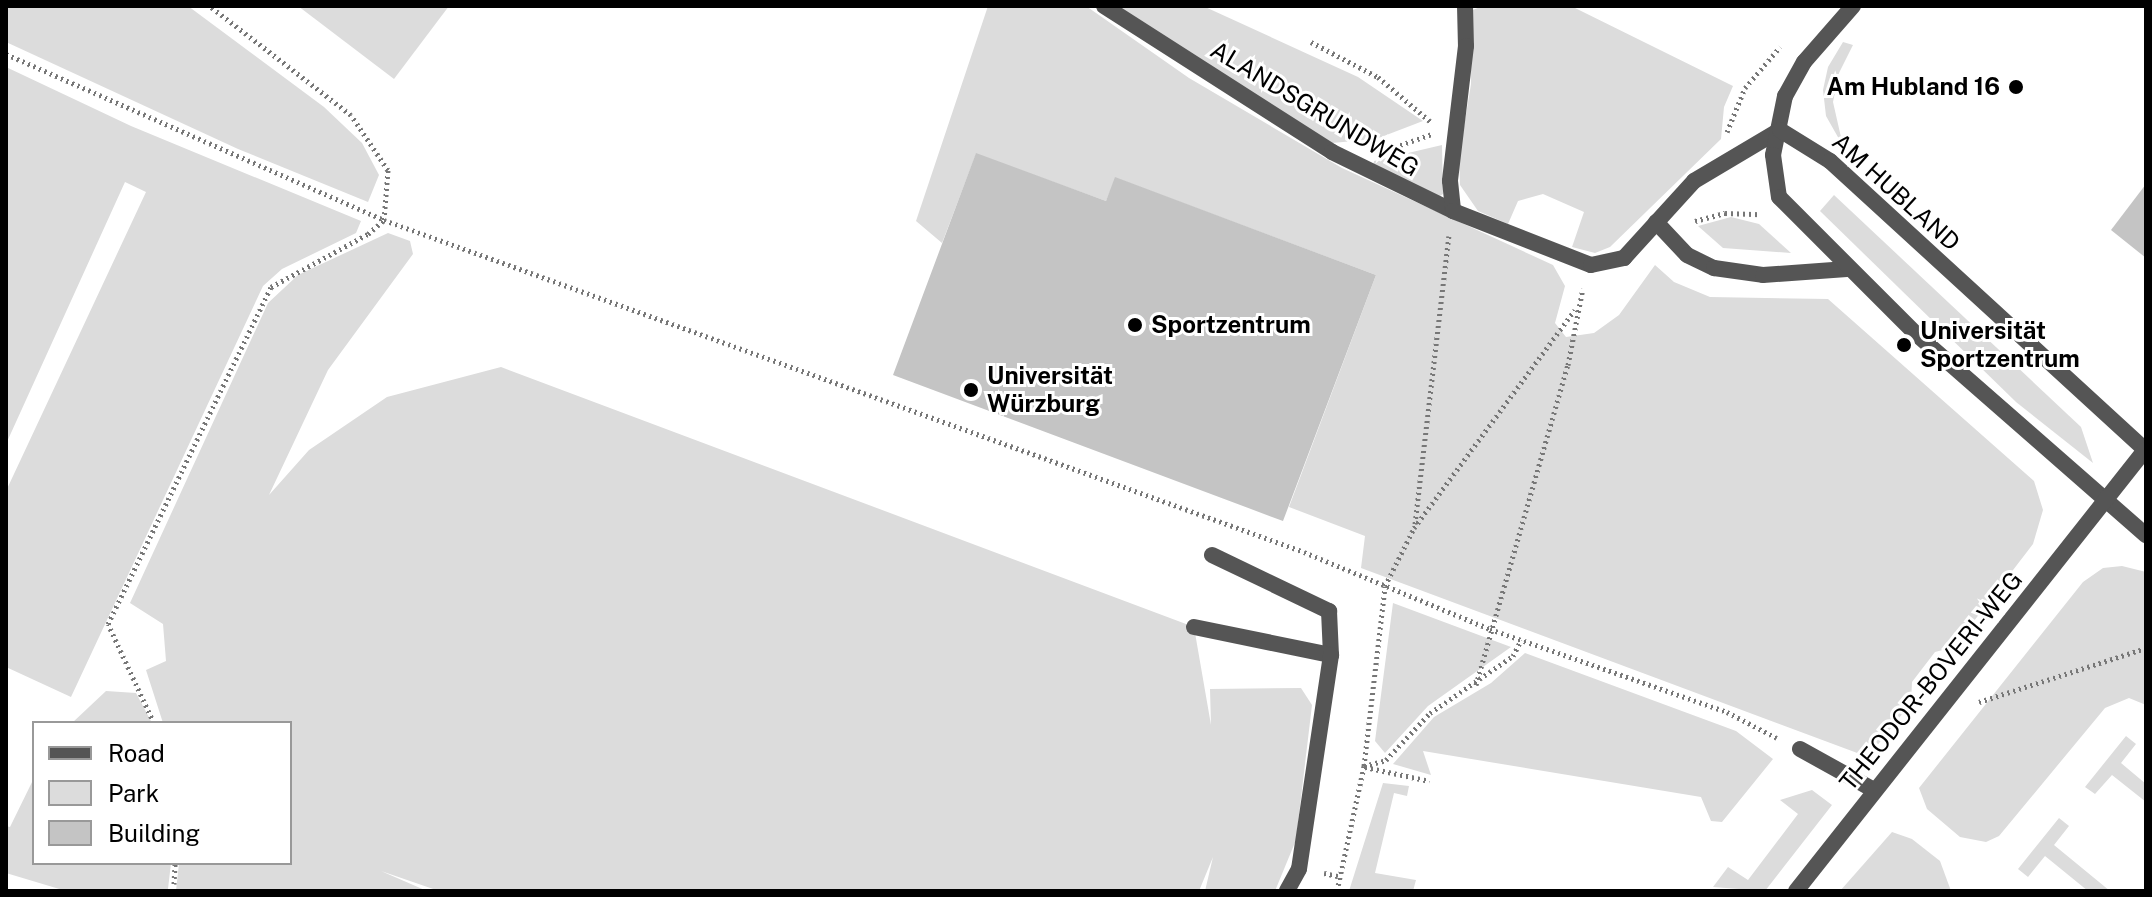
<!DOCTYPE html>
<meta charset="utf-8">
<style>
body{margin:0}
#map{position:relative;width:2152px;height:897px;overflow:hidden;background:#fff;font-family:"Public Sans",sans-serif}
div>[style]{position:absolute}
.green>*{inset:0;background:#dcdcdc}
.building>*{inset:0;background:#c4c4c4}
.path>*{height:5px;margin-top:-2.5px;transform-origin:0;background:repeating-linear-gradient(90deg,#777 0 2px,transparent 0 6px)}
.lane>*{height:16px;margin:-8px;padding:0 8px;transform-origin:8px;border-radius:8px;background:#555}
.street>*{height:16px;margin:-8px;padding:0 8px;transform-origin:8px;border-radius:8px;background:#555}
.dots>*{width:22px;height:22px;translate:-50% -50%;box-sizing:border-box;border:4px solid #fff;border-radius:50%}
span{translate:-50% -50%;white-space:nowrap;text-align:center;line-height:1.15;-webkit-text-stroke:6px #fff;paint-order:stroke}
.poi-label{font-size:24px;color:#000;font-weight:700}
.right{translate:-100% -50%;text-align:right}
.left{translate:0 -50%;text-align:left}
.street-label{font-size:24px;color:#000}
.frame{position:absolute;inset:0;border:8px solid #000;pointer-events:none}
.legend{position:absolute;left:32px;top:721px;width:260px;height:144px;box-sizing:border-box;background:#fff;border:2px solid #999;margin:0;padding:10px 14px;list-style:none;font-size:24px;color:#000}
.legend li{display:flex;align-items:center;gap:16px;height:40px}
.legend b{width:40px;border:2px solid #999}
</style>
<div id="map">
<div class="green">
<i style="clip-path:polygon(6px 6px,188px 6px,324px 107px,362px 143px,379px 175px,368px 202px,238px 149px,6px 42px)"></i>
<i style="clip-path:polygon(298px 6px,449px 6px,394px 79px)"></i>
<i style="clip-path:polygon(988px 6px,1086px 6px,1189px 78px,1342px 168px,1553px 265px,1565px 286px,1555px 323px,1566px 337px,1594px 333px,1619px 315px,1655px 265px,1674px 282px,1710px 297px,1828px 299px,2034px 481px,2043px 510px,2033px 544px,1954px 647px,1935px 652px,1912px 682px,1911px 703px,1868px 757px,1361px 568px,1365px 536px,1289px 507px,1376px 275px,1116px 178px,1106px 201px,976px 154px,942px 243px,916px 221px)"></i>
<i style="clip-path:polygon(1115px 6px,1203px 6px,1358px 77px,1423px 121px,1376px 139px,1332px 143px)"></i>
<i style="clip-path:polygon(1483px 6px,1571px 6px,1733px 86px,1724px 107px,1721px 139px,1610px 247px,1595px 253px,1572px 247px,1584px 212px,1543px 194px,1518px 201px,1508px 224px,1478px 211px,1460px 185px,1459px 157px,1471px 84px,1470px 11px)"></i>
<i style="clip-path:polygon(1843px 42px,1853px 45px,1839px 73px,1833px 102px,1843px 146px,1826px 116px,1823px 90px,1828px 67px)"></i>
<i style="clip-path:polygon(6px 67px,131px 126px,361px 221px,356px 233px,282px 269px,263px 286px,71px 697px,6px 667px,6px 491px,146px 192px,125px 182px,6px 444px)"></i>
<i style="clip-path:polygon(1442px 145px,1443px 194px,1437px 198px,1373px 166px,1374px 161px)"></i>
<i style="clip-path:polygon(1834px 195px,2081px 427px,2093px 463px,2016px 402px,1820px 211px)"></i>
<i style="clip-path:polygon(1731px 217px,1759px 224px,1791px 253px,1723px 248px,1698px 226px)"></i>
<i style="clip-path:polygon(388px 233px,410px 241px,413px 254px,328px 370px,269px 495px,309px 450px,387px 397px,501px 367px,1194px 627px,1211px 725px,1210px 689px,1301px 688px,1312px 705px,1296px 840px,1275px 891px,1205px 891px,1213px 857px,1199px 891px,439px 891px,381px 871px,427px 891px,66px 891px,6px 873px,6px 826px,10px 827px,34px 778px,34px 863px,171px 863px,168px 889px,176px 891px,179px 863px,290px 863px,290px 723px,163px 723px,146px 670px,166px 661px,163px 624px,130px 603px,268px 303px,298px 275px)"></i>
<i style="clip-path:polygon(2122px 566px,2146px 572px,2146px 705px,2129px 698px,2105px 708px,1999px 836px,1986px 842px,1960px 837px,1927px 809px,1919px 788px,2083px 582px,2103px 568px)"></i>
<i style="clip-path:polygon(1393px 603px,1511px 647px,1428px 706px,1385px 753px,1375px 741px)"></i>
<i style="clip-path:polygon(1525px 653px,1736px 731px,1773px 759px,1722px 822px,1711px 821px,1701px 797px,1423px 751px,1431px 775px,1393px 764px,1434px 717px,1491px 683px)"></i>
<i style="clip-path:polygon(106px 691px,136px 693px,152px 723px,72px 723px)"></i>
<i style="clip-path:polygon(2126px 736px,2136px 744px,2121px 763px,2146px 784px,2146px 802px,2112px 775px,2095px 794px,2085px 787px)"></i>
<i style="clip-path:polygon(1383px 783px,1409px 786px,1407px 796px,1394px 793px,1375px 873px,1416px 880px,1413px 891px,1349px 891px)"></i>
<i style="clip-path:polygon(1812px 790px,1832px 805px,1765px 891px,1713px 887px,1728px 867px,1748px 880px,1798px 814px,1780px 800px)"></i>
<i style="clip-path:polygon(2059px 818px,2069px 826px,2054px 845px,2110px 891px,2088px 891px,2045px 856px,2028px 877px,2018px 869px)"></i>
<i style="clip-path:polygon(1892px 832px,1912px 839px,1940px 861px,1951px 891px,1840px 891px)"></i>
</div>
<div class="building">
<i style="clip-path:polygon(976px 153px,1106px 201px,1115px 177px,1376px 275px,1283px 521px,893px 375px)"></i>
<i style="clip-path:polygon(2146px 184px,2146px 258px,2111px 230px)"></i>
</div>
<div class="path">
<i style="left:1311px;top:42px;width:76px;rotate:27.6deg"></i>
<i style="left:1378px;top:77px;width:71px;rotate:40.4deg"></i>
<i style="left:6px;top:54px;width:413px;rotate:23.7deg"></i>
<i style="left:384px;top:220px;width:978px;rotate:19.84deg"></i>
<i style="left:1304px;top:552px;width:201px;rotate:22.5deg"></i>
<i style="left:1490px;top:629px;width:251px;rotate:19.3deg"></i>
<i style="left:1727px;top:712px;width:56px;rotate:27.5deg"></i>
<i style="left:1727px;top:132px;width:48px;rotate:-67.8deg"></i>
<i style="left:1745px;top:88px;width:54px;rotate:-49.5deg"></i>
<i style="left:1389px;top:149px;width:46px;rotate:-19.2deg"></i>
<i style="left:1695px;top:221px;width:31px;rotate:-15deg"></i>
<i style="left:1725px;top:213px;width:35px;rotate:2deg"></i>
<i style="left:1415px;top:524px;width:290px;rotate:-83.3deg"></i>
<i style="left:1476px;top:685px;width:333px;rotate:-74deg"></i>
<i style="left:1568px;top:365px;width:78px;rotate:-79deg"></i>
<i style="left:1979px;top:702px;width:176px;rotate:-17.9deg"></i>
<i style="left:154px;top:723px;width:109px;rotate:-114.9deg"></i>
<i style="left:108px;top:624px;width:374px;rotate:-64.2deg"></i>
<i style="left:271px;top:287px;width:111px;rotate:-28.7deg"></i>
<i style="left:368px;top:234px;width:21px;rotate:-41deg"></i>
<i style="left:384px;top:220px;width:50px;rotate:-85.4deg"></i>
<i style="left:388px;top:170px;width:66px;rotate:-123.9deg"></i>
<i style="left:351px;top:115px;width:178px;rotate:-142.3deg"></i>
<i style="left:1364px;top:766px;width:23px;rotate:-15deg"></i>
<i style="left:1386px;top:760px;width:64px;rotate:-46.9deg"></i>
<i style="left:1430px;top:713px;width:101px;rotate:-34.5deg"></i>
<i style="left:1513px;top:656px;width:18px;rotate:-63deg"></i>
<i style="left:1365px;top:767px;width:66px;rotate:12.3deg"></i>
<i style="left:1324px;top:873px;width:18px;rotate:13deg"></i>
<i style="left:174px;top:884px;width:21px;rotate:-87deg"></i>
<i style="left:1337px;top:891px;width:128px;rotate:-77.8deg"></i>
<i style="left:1364px;top:766px;width:181px;rotate:-83.3deg"></i>
<i style="left:1385px;top:586px;width:65px;rotate:-63.4deg"></i>
<i style="left:1414px;top:528px;width:271px;rotate:-53.6deg"></i>
</div>
<div class="lane">
<i style="left:1104px;top:6px;width:271px;rotate:32.6deg"></i>
<i style="left:1332px;top:152px;width:135px;rotate:26deg"></i>
<i style="left:1656px;top:222px;width:45px;rotate:46.8deg"></i>
<i style="left:1687px;top:255px;width:30px;rotate:26deg"></i>
<i style="left:1714px;top:268px;width:49px;rotate:8.1deg"></i>
<i style="left:1763px;top:275px;width:84px;rotate:-4.1deg"></i>
<i style="left:1212px;top:555px;width:130px;rotate:25.6deg"></i>
<i style="left:1329px;top:611px;width:44px;rotate:87.4deg"></i>
<i style="left:1194px;top:627px;width:140px;rotate:11.6deg"></i>
<i style="left:1331px;top:655px;width:216px;rotate:98.5deg"></i>
<i style="left:1299px;top:869px;width:25px;rotate:119deg"></i>
<i style="left:1800px;top:749px;width:85px;rotate:29deg"></i>
</div>
<div class="street">
<i style="left:1465px;top:6px;width:40px;rotate:88.6deg"></i>
<i style="left:1466px;top:46px;width:136px;rotate:96.8deg"></i>
<i style="left:1450px;top:181px;width:30px;rotate:84deg"></i>
<i style="left:1453px;top:211px;width:148px;rotate:21.4deg"></i>
<i style="left:1591px;top:265px;width:34px;rotate:-12deg"></i>
<i style="left:1624px;top:258px;width:104px;rotate:-47.7deg"></i>
<i style="left:1694px;top:181px;width:100px;rotate:-30.7deg"></i>
<i style="left:1853px;top:6px;width:74px;rotate:131.2deg"></i>
<i style="left:1804px;top:62px;width:39px;rotate:119deg"></i>
<i style="left:1785px;top:96px;width:60px;rotate:101.5deg"></i>
<i style="left:1773px;top:155px;width:42px;rotate:81.9deg"></i>
<i style="left:1779px;top:197px;width:192px;rotate:45deg"></i>
<i style="left:1915px;top:333px;width:307px;rotate:41.2deg"></i>
<i style="left:1780px;top:130px;width:59px;rotate:31.8deg"></i>
<i style="left:1830px;top:161px;width:429px;rotate:42.5deg"></i>
<i style="left:1796px;top:891px;width:562px;rotate:-51.64deg"></i>
</div>
<div class="dots">
<i style="left:2016px;top:87px;background:#000"></i>
<i style="left:1135px;top:325px;background:#000"></i>
<i style="left:1904px;top:345px;background:#000"></i>
<i style="left:971px;top:390px;background:#000"></i>
</div>
<div class="poi-label">
<span class="right" style="left:2000px;top:87px">Am Hubland 16</span>
<span class="left" style="left:1151px;top:325px">Sportzentrum</span>
<span class="left" style="left:1920px;top:345px">Universität<br>Sportzentrum</span>
<span class="left" style="left:987px;top:390px">Universität<br>Würzburg</span>
</div>
<div class="street-label">
<span style="left:1315px;top:109px;rotate:31deg">ALANDSGRUNDWEG</span>
<span style="left:1896px;top:192px;rotate:42deg">AM HUBLAND</span>
<span style="left:1931px;top:681px;rotate:-51deg">THEODOR-BOVERI-WEG</span>
</div>
<div class="frame"></div>
<ul class="legend">
<li><b style="height:10px;background:#555"></b>Road</li>
<li><b style="height:22px;background:#dcdcdc"></b>Park</li>
<li><b style="height:22px;background:#c4c4c4"></b>Building</li>
</ul>
</div>
